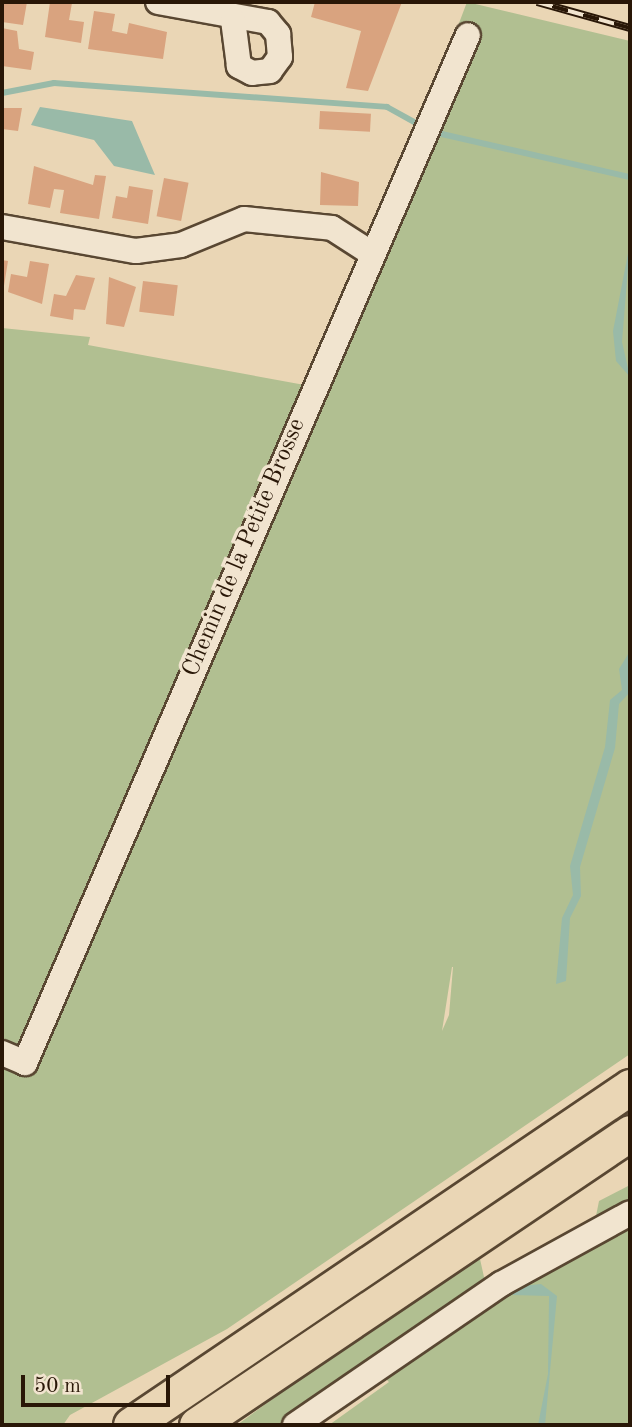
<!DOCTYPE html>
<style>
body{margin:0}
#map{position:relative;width:632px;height:1427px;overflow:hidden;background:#ead6b5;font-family:"Old Standard TT",serif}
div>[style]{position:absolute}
.green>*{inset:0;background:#b1bf91}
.water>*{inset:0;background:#99baa8}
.stream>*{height:6px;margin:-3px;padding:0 3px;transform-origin:3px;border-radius:3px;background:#99baa8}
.building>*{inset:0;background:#d9a37f;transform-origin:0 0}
.roads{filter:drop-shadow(2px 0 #594732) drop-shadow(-2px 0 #594732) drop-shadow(0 2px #594732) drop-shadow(0 -2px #594732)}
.minor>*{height:24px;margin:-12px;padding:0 12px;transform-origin:12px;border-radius:12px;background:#f1e4cf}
.highway>*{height:35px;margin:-17.5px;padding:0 17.5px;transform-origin:17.5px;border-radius:17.5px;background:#ead6b5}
.rail>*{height:8px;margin-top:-4px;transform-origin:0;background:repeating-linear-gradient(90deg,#f1e4cf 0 16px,#291707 0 32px);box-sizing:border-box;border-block:2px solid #291707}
span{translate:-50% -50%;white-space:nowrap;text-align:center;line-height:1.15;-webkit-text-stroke:7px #f1e4cf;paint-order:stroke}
.street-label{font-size:24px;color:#291707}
.frame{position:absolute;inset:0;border:4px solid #291707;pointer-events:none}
.scale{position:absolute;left:21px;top:1375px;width:149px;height:32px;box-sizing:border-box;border:4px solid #291707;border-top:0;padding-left:9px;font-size:21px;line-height:24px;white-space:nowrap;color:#291707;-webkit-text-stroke:5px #f1e4cf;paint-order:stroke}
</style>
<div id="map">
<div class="green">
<i style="clip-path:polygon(evenodd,467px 2px,630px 41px,630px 1054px,227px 1329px,70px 1415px,63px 1425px,2px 1425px,2px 328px,90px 337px,88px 345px,321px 388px,467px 2px,453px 967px,449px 1015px,442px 1031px,452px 967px,453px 967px)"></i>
<i style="clip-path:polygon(630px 1185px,630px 1425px,329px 1425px,389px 1382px,383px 1376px,302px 1425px,237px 1425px,448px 1270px,480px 1259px,488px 1295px,591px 1241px,599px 1201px)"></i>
</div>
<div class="water">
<i style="clip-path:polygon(40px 107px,132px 121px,155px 175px,114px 166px,94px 140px,31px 125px)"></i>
<i style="clip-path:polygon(630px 243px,622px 342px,630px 377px,616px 361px,613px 331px)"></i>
<i style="clip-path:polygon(630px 651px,630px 692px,619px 704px,615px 748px,580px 867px,581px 896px,570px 918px,566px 981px,556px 984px,562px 918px,573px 895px,570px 866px,605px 747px,610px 700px,622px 690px,619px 669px)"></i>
<i style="clip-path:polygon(541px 1284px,557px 1296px,545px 1425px,538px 1425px,548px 1374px,549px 1296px,512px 1295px,522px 1286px)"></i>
</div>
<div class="stream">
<i style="left:2px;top:93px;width:53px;rotate:-10.9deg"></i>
<i style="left:54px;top:83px;width:334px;rotate:4.1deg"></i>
<i style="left:387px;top:107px;width:38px;rotate:29deg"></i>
<i style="left:433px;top:132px;width:202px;rotate:12.9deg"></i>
</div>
<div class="building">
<i style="clip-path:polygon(2px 2px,27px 2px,23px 25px,2px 22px)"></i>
<i style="clip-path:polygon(50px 2px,72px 3px,69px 20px,84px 22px,81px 43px,45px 37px)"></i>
<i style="clip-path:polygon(315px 2px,402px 2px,368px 91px,346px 88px,361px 31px,311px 17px)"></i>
<i style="clip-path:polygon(94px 11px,115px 14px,112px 31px,127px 34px,129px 23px,167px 32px,163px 59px,88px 49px)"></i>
<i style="clip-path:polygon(2px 28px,17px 31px,19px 49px,34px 52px,31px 70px,2px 66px)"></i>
<i style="clip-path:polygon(4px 108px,22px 108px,18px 131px,2px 129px)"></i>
<i style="left:320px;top:111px;width:51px;height:18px;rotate:3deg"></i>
<i style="clip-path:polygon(34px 166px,93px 185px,95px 175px,106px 176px,99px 219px,60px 213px,64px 190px,54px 189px,50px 208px,28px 204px)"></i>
<i style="clip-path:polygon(321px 172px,359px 182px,358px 206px,320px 205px)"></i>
<i style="left:164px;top:178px;width:25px;height:39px;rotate:11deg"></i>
<i style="clip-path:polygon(129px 186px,153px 190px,148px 224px,112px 218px,116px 196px,127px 198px)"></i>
<i style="clip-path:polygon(2px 260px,8px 261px,3px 292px,2px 292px)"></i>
<i style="clip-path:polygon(30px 261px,49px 264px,42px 304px,8px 292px,11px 274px,27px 277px)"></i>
<i style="clip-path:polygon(76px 275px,95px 278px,85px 310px,74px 309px,73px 320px,50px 316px,54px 294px,66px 296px)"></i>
<i style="clip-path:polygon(109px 277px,136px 287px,124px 327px,106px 324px)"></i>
<i style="left:143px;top:281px;width:35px;height:31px;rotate:7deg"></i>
</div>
<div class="roads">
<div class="minor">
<i style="left:158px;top:2px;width:112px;rotate:10.3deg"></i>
<i style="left:268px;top:22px;width:16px;rotate:50deg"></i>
<i style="left:278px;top:34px;width:23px;rotate:85deg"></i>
<i style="left:280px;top:57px;width:17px;rotate:126deg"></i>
<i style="left:270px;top:71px;width:18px;rotate:174deg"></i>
<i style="left:252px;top:73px;width:15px;rotate:-152deg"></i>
<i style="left:239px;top:66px;width:46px;rotate:-97.4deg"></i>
<i style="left:2px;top:227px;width:136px;rotate:10.2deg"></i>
<i style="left:136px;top:251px;width:45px;rotate:-7.6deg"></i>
<i style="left:181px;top:245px;width:68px;rotate:-22.4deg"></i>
<i style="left:244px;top:219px;width:88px;rotate:5.8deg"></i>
<i style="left:332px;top:228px;width:46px;rotate:32.7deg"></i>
<i style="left:2px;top:1053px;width:25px;rotate:23deg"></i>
<i style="left:25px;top:1063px;width:1119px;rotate:-66.69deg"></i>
<i style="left:295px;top:1425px;width:250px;rotate:-34.4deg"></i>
<i style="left:501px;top:1284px;width:147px;rotate:-28.8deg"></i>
</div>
<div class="highway">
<i style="left:131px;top:1425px;width:603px;rotate:-34.11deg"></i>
<i style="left:197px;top:1425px;width:522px;rotate:-33.99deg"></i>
</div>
</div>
<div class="rail">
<i style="left:537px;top:2px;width:97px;rotate:15.6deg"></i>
</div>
<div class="street-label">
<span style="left:245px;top:548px;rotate:-67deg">Chemin de la Petite Brosse</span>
</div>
<div class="frame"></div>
<div class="scale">50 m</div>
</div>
